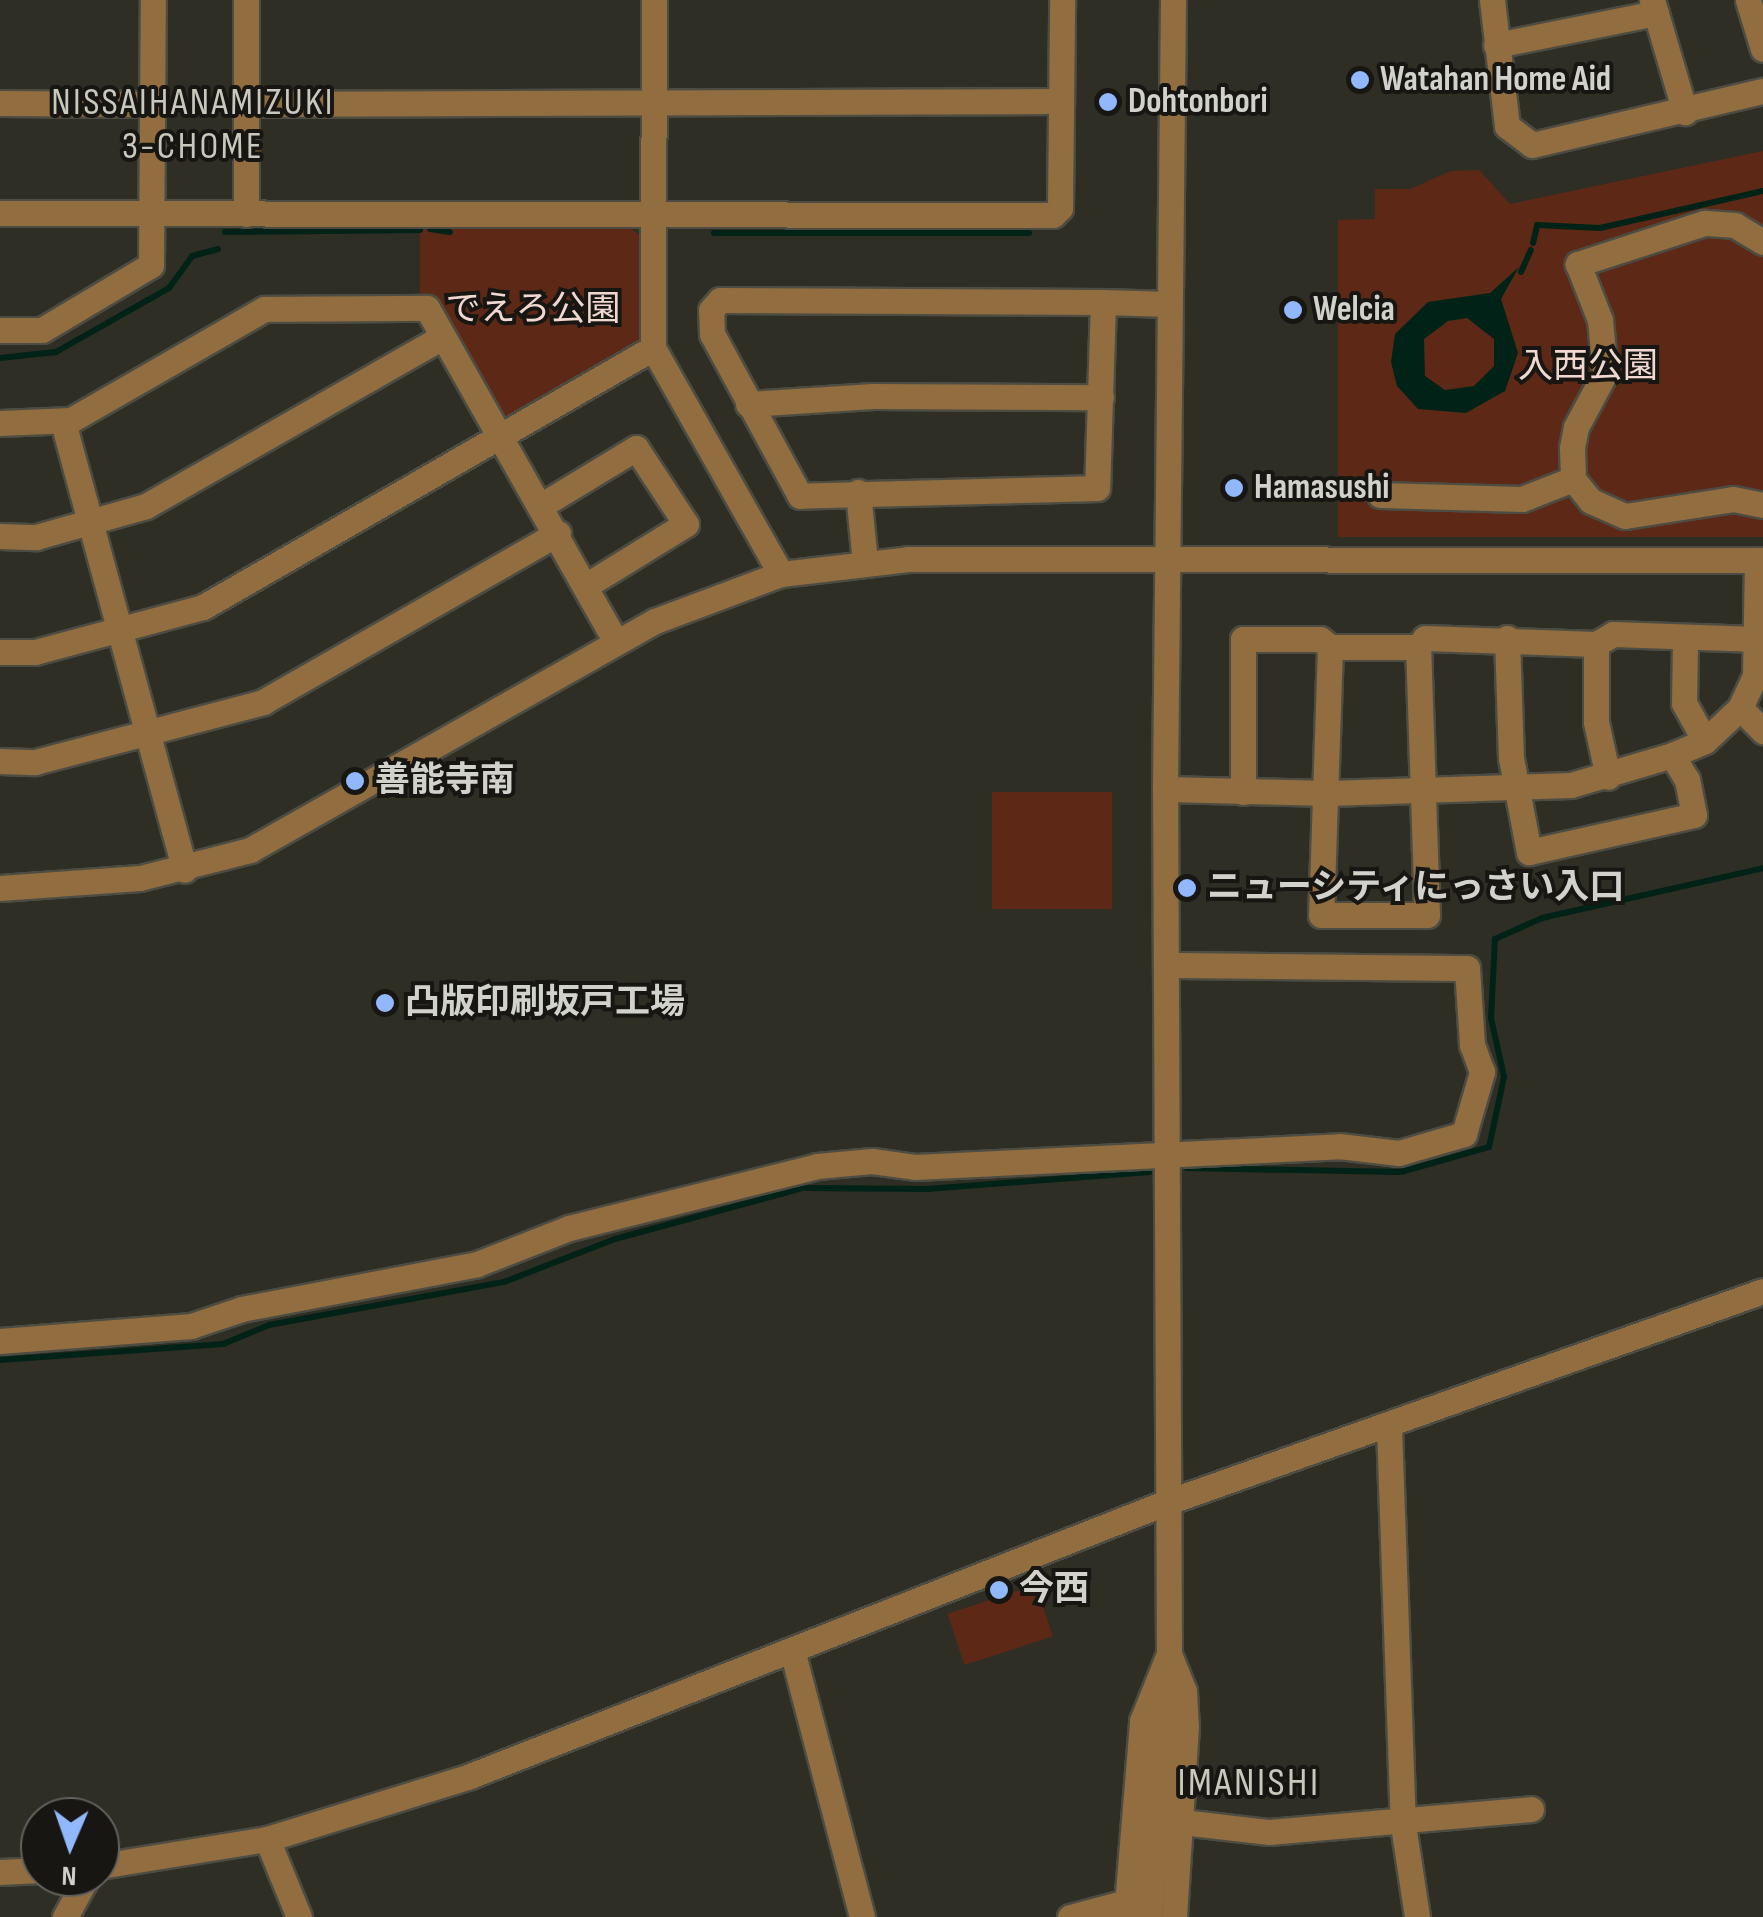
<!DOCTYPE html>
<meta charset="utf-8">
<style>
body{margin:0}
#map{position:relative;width:1763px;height:1917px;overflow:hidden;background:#2f2e25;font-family:"Sofia Sans Condensed","Noto Sans JP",sans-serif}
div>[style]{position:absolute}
.green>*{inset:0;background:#5d2916;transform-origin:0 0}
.water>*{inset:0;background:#012317}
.stream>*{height:6px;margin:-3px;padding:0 3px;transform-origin:3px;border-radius:3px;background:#012317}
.roads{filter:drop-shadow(2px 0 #4c4c43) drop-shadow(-2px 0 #4c4c43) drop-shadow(0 2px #4c4c43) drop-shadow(0 -2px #4c4c43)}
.minor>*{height:25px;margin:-12.5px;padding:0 12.5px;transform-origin:12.5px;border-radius:12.5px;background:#916d3f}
.dots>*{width:28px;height:28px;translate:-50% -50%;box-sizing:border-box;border:5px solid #171612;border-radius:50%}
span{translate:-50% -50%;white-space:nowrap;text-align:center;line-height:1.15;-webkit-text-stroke:8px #171612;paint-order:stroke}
.poi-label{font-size:35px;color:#d2d2cc;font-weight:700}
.left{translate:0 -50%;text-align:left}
.park-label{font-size:35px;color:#f0d8d0}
.neighbourhood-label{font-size:38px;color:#c9c8bd;letter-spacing:2.5px}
.quarter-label{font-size:40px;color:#c9c8bd;letter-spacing:2.5px}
.north{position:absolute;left:20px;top:1797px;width:100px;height:100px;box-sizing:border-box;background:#171612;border:2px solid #62615c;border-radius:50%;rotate:182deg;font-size:28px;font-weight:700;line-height:40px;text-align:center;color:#d2d2cc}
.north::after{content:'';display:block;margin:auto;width:35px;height:45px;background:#91b8fd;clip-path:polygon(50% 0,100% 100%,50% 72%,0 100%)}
</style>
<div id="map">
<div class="green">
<i style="clip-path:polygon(1763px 151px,1763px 537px,1338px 537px,1338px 220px,1375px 219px,1375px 189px,1410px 189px,1451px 171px,1479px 170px,1510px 204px)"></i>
<i style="clip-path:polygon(420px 223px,627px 225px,640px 236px,641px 339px,507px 421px,498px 419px,420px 301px)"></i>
<i style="left:992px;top:792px;width:120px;height:117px"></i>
<i style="left:1036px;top:1585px;width:54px;height:93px;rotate:72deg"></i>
</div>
<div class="water">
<i style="clip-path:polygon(evenodd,1519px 267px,1501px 299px,1518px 353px,1505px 391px,1466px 413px,1418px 409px,1397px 386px,1391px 362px,1395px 334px,1428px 302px,1490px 293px,1519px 267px,1467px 318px,1494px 339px,1494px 366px,1474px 386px,1445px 390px,1425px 376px,1424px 339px,1448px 321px,1467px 318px)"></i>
</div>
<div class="stream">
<i style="left:430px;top:229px;width:20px;rotate:9deg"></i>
<i style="left:225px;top:232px;width:195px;rotate:-0.6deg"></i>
<i style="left:714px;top:233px;width:315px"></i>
<i style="left:1533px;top:243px;width:18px;rotate:-77deg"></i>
<i style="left:1537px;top:225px;width:63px;rotate:2.7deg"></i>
<i style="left:1600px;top:228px;width:167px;rotate:-12.8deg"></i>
<i style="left:1521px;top:272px;width:24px;rotate:-66deg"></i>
<i style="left:0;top:358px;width:56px;rotate:-6.1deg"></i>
<i style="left:56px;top:352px;width:130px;rotate:-29.5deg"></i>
<i style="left:169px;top:288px;width:39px;rotate:-54deg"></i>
<i style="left:192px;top:256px;width:27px;rotate:-15deg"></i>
<i style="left:1187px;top:1168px;width:214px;rotate:1.1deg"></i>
<i style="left:1401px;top:1172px;width:91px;rotate:-15.9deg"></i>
<i style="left:1489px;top:1147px;width:72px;rotate:-77.9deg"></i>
<i style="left:1504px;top:1077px;width:60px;rotate:-102.4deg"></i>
<i style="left:1491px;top:1018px;width:79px;rotate:-87.1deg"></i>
<i style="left:1495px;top:939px;width:51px;rotate:-24.1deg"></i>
<i style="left:1542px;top:918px;width:227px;rotate:-12.7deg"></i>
<i style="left:0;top:1360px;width:224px;rotate:-4.1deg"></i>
<i style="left:223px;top:1344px;width:50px;rotate:-22.4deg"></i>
<i style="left:269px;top:1325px;width:239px;rotate:-10.4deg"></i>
<i style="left:504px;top:1282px;width:119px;rotate:-21.2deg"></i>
<i style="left:615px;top:1239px;width:195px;rotate:-15.2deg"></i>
<i style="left:803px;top:1188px;width:124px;rotate:0.5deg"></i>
<i style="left:927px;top:1189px;width:223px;rotate:-4.4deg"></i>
</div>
<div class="roads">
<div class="minor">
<i style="left:246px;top:0;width:214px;rotate:90deg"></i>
<i style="left:654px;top:0;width:348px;rotate:90.2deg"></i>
<i style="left:653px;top:348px;width:260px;rotate:60.5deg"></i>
<i style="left:1492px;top:0;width:127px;rotate:83.2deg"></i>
<i style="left:1507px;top:126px;width:31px;rotate:37deg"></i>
<i style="left:1532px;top:145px;width:237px;rotate:-13.2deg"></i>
<i style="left:1652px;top:0;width:117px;rotate:73.6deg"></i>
<i style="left:1748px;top:0;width:51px;rotate:73deg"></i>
<i style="left:1496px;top:45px;width:163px;rotate:-11.3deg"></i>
<i style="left:0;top:103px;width:153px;rotate:0.4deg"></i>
<i style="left:245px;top:104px;width:815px;rotate:-0.21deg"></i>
<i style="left:0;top:213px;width:1053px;rotate:0.11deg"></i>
<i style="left:1053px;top:215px;width:10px;rotate:-45deg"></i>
<i style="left:1060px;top:208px;width:208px;rotate:-89.4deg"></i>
<i style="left:1763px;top:242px;width:33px;rotate:-149deg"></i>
<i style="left:1735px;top:225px;width:31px;rotate:-176deg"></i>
<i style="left:1704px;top:223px;width:133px;rotate:162deg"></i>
<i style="left:1578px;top:264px;width:60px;rotate:68.6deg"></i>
<i style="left:1600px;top:320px;width:53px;rotate:84.6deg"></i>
<i style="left:1605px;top:373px;width:61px;rotate:118.2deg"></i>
<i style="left:1576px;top:427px;width:21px;rotate:101deg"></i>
<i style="left:1572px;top:448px;width:31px;rotate:88deg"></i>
<i style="left:1573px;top:479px;width:28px;rotate:51deg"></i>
<i style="left:1591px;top:501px;width:37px;rotate:24deg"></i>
<i style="left:1625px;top:516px;width:109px;rotate:-8.9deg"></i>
<i style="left:1733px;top:499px;width:31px;rotate:11deg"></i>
<i style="left:1103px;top:302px;width:186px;rotate:91.8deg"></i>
<i style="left:1097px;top:488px;width:297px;rotate:178.5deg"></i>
<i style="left:800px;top:496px;width:184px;rotate:-118.5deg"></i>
<i style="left:712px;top:334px;width:24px;rotate:-92deg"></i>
<i style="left:711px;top:310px;width:13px;rotate:-48deg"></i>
<i style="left:720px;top:300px;width:383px;rotate:0.3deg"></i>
<i style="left:1103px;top:302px;width:67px;rotate:1.7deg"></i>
<i style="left:0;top:330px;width:42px"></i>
<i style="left:42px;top:330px;width:127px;rotate:-30.8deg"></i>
<i style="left:151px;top:265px;width:265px;rotate:-89.6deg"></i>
<i style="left:748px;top:404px;width:125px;rotate:-3.7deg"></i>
<i style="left:873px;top:396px;width:228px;rotate:0.3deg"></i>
<i style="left:63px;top:422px;width:464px;rotate:74.8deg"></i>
<i style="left:0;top:423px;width:71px;rotate:-2.4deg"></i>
<i style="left:71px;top:420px;width:223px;rotate:-29.9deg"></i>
<i style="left:264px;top:309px;width:163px;rotate:-0.4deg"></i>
<i style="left:427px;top:308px;width:384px;rotate:60.5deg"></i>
<i style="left:858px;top:492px;width:70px;rotate:84.3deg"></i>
<i style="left:1380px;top:495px;width:142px;rotate:1.6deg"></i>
<i style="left:1522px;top:499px;width:55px;rotate:-21.4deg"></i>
<i style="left:542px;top:505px;width:110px;rotate:-31.2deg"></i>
<i style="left:636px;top:448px;width:91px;rotate:56.7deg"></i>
<i style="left:686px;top:524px;width:116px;rotate:148.4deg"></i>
<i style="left:0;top:536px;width:36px;rotate:2deg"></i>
<i style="left:36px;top:537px;width:114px;rotate:-15.7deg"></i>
<i style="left:146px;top:506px;width:341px;rotate:-29.7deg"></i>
<i style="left:1507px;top:638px;width:120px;rotate:88.1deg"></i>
<i style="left:1511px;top:758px;width:96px;rotate:79.2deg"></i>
<i style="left:1529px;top:852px;width:169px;rotate:-12.6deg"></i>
<i style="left:1694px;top:815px;width:36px;rotate:-101deg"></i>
<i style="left:1687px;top:780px;width:29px;rotate:-121deg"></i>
<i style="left:1685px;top:642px;width:61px;rotate:90.9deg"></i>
<i style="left:1684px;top:703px;width:43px;rotate:61.1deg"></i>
<i style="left:1596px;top:644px;width:78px;rotate:90deg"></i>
<i style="left:1596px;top:722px;width:56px;rotate:77.7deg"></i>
<i style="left:1330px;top:647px;width:268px;rotate:91.9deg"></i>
<i style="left:1321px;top:915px;width:106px"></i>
<i style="left:1427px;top:915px;width:268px;rotate:-91.9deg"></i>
<i style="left:0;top:652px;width:35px"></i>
<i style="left:35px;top:652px;width:174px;rotate:-15deg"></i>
<i style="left:203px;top:607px;width:519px;rotate:-29.92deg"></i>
<i style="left:1740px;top:708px;width:33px;rotate:45deg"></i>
<i style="left:0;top:761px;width:35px;rotate:2deg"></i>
<i style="left:35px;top:762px;width:236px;rotate:-14.7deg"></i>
<i style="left:263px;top:702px;width:340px;rotate:-29.8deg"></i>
<i style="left:1165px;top:789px;width:164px;rotate:1.4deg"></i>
<i style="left:1329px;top:793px;width:242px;rotate:-1.9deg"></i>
<i style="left:1571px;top:785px;width:105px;rotate:-16.5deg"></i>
<i style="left:1672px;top:755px;width:36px;rotate:-23deg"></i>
<i style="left:1705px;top:741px;width:48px;rotate:-43.3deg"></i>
<i style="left:1740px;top:708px;width:35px;rotate:-65deg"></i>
<i style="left:1755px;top:676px;width:116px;rotate:-89deg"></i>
<i style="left:1243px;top:792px;width:153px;rotate:-90deg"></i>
<i style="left:1243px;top:639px;width:77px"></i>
<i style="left:1320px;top:639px;width:13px;rotate:39deg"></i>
<i style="left:1330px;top:647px;width:88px"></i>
<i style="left:1418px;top:647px;width:11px;rotate:-52deg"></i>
<i style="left:1425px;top:638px;width:171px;rotate:2deg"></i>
<i style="left:1596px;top:644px;width:20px;rotate:-30deg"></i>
<i style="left:1613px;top:634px;width:142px;rotate:2deg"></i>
<i style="left:0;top:888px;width:140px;rotate:-4.1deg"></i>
<i style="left:140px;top:878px;width:114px;rotate:-14.3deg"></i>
<i style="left:250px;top:850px;width:465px;rotate:-29.5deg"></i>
<i style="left:655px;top:621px;width:134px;rotate:-20.5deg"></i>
<i style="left:781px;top:574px;width:128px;rotate:-6.7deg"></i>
<i style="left:908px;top:559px;width:855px;rotate:0.07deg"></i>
<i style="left:0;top:1341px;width:192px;rotate:-4.5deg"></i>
<i style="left:191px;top:1326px;width:54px;rotate:-18.4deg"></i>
<i style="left:242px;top:1309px;width:239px;rotate:-10.8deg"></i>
<i style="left:477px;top:1264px;width:99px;rotate:-21.4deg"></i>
<i style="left:569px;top:1228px;width:256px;rotate:-14deg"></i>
<i style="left:817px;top:1166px;width:55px;rotate:-5.2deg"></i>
<i style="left:872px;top:1161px;width:43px;rotate:7.9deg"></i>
<i style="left:915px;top:1167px;width:425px;rotate:-2.8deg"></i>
<i style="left:1339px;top:1146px;width:60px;rotate:6.7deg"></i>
<i style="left:1399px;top:1153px;width:68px;rotate:-16.3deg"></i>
<i style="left:1464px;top:1134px;width:65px;rotate:-73.8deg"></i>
<i style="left:1482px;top:1072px;width:29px;rotate:-110deg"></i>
<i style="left:1472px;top:1045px;width:77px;rotate:-93.7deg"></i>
<i style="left:1467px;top:968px;width:301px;rotate:-179.4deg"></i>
<i style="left:1389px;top:1427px;width:398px;rotate:88deg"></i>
<i style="left:1403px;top:1825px;width:93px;rotate:81.3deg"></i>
<i style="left:792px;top:1650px;width:276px;rotate:75.3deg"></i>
<i style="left:1182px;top:1822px;width:88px;rotate:6.6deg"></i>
<i style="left:1269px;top:1832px;width:263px;rotate:-5deg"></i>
<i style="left:267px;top:1839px;width:84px;rotate:67.7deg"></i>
<i style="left:100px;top:1866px;width:169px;rotate:-9.2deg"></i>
<i style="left:267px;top:1839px;width:213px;rotate:-17.2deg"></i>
<i style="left:470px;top:1776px;width:747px;rotate:-21.45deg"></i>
<i style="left:1165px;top:1503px;width:634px;rotate:-19.52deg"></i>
<i style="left:0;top:1872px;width:40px;rotate:-2.9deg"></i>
<i style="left:65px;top:1917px;width:46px;rotate:-61.2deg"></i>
<i style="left:1070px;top:1917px;width:58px;rotate:-15deg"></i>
<i style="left:1126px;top:1917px;width:197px;rotate:-85.3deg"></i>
<i style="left:1142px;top:1721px;width:72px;rotate:-68.1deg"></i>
<i style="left:1169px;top:1654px;width:40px;rotate:68deg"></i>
<i style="left:1184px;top:1691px;width:35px;rotate:87deg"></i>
<i style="left:1186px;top:1726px;width:191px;rotate:93.6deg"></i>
<i style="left:1149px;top:1917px;width:264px;rotate:-85.7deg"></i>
<i style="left:1169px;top:1654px;width:865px;rotate:-90.26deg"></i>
<i style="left:1165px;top:789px;width:789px;rotate:-89.42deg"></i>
</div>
</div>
<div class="dots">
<i style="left:1360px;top:80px;background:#91b8fd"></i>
<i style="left:1108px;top:102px;background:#91b8fd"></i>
<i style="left:1293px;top:310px;background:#91b8fd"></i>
<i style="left:1234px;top:488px;background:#91b8fd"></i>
<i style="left:355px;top:781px;background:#91b8fd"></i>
<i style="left:1187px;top:888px;background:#91b8fd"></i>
<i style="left:385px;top:1003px;background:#91b8fd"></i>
<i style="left:999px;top:1590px;background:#91b8fd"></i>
</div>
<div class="poi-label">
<span class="left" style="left:1380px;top:80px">Watahan Home Aid</span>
<span class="left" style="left:1128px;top:102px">Dohtonbori</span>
<span class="left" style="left:1313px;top:310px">Welcia</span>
<span class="left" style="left:1254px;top:488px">Hamasushi</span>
<span class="left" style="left:375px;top:781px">善能寺南</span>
<span class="left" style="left:1207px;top:888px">ニューシティにっさい入口</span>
<span class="left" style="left:405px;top:1003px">凸版印刷坂戸工場</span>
<span class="left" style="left:1019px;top:1590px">今西</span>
</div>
<div class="park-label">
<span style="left:533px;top:310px">でえろ公園</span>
<span style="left:1588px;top:367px">入西公園</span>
</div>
<div class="neighbourhood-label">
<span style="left:193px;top:125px">NISSAIHANAMIZUKI<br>3-CHOME</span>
</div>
<div class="quarter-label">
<span style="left:1249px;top:1783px">IMANISHI</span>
</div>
<div class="north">N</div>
</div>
